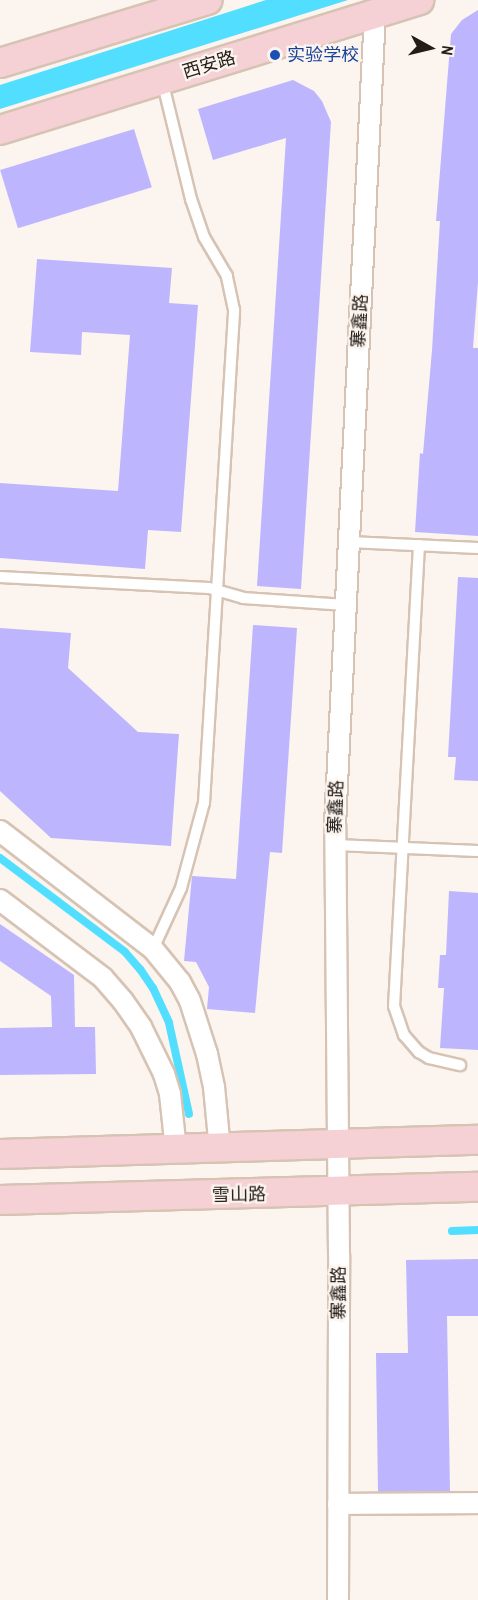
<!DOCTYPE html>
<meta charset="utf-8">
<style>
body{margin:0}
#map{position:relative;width:478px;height:1600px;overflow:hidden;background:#fcf4ee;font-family:"Archivo Narrow","Noto Sans SC",sans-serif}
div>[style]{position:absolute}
.water>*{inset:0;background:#52defe}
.stream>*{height:8px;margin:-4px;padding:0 4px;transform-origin:4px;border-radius:4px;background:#52defe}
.building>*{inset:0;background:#bdb6fe;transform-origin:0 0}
.roads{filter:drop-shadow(2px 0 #d6c3b4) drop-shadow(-2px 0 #d6c3b4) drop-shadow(0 2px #d6c3b4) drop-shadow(0 -2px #d6c3b4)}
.lane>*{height:10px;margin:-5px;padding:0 5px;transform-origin:5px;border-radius:5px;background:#fff}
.street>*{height:20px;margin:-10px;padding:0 10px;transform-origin:10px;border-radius:10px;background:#fff}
.secondary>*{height:28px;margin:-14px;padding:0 14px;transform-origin:14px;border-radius:14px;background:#f5d0d4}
.dots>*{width:16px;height:16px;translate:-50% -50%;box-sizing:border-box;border:3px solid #fcf4ee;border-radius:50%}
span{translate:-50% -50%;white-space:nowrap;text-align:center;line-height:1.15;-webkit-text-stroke:4.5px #fcf4ee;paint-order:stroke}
.transit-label{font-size:18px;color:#164399}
.left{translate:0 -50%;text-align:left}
.street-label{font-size:18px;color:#231c17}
.north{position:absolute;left:400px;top:18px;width:60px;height:60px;-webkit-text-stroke:4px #fcf4ee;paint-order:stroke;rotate:98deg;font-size:16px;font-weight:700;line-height:24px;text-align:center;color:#231c17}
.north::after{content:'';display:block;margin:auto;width:21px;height:27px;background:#231c17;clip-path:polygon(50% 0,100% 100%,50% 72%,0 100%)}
</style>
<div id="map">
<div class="water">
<i style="clip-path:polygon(266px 0,348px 0,0 109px,0 85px)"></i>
</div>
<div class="stream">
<i style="left:0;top:858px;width:156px;rotate:36.9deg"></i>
<i style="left:125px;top:952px;width:23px;rotate:49deg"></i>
<i style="left:140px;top:969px;width:23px;rotate:56deg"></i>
<i style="left:153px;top:988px;width:38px;rotate:65deg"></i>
<i style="left:169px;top:1023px;width:93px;rotate:77.6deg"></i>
<i style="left:452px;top:1231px;width:26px;rotate:-2deg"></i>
</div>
<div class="building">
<i style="clip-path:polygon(478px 10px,478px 282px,473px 348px,478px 348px,478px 536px,415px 532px,420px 453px,423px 454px,432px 350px,440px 221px,436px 221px,451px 34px,462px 20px)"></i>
<i style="clip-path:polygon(293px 80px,314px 91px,322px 101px,331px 122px,301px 589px,257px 586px,286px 138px,213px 160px,198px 109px)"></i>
<i style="left:134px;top:129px;width:61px;height:140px;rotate:73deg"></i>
<i style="clip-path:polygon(37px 259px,172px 268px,169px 303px,198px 305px,181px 532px,148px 530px,145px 569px,0 558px,0 483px,118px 491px,130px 335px,82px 332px,81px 355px,30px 352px)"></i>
<i style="clip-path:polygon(458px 577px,478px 578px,478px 781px,454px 780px,456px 757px,448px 757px)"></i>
<i style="clip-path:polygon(253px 625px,297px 628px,282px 853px,270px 852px,255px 1013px,207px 1009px,209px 987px,196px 962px,184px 961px,192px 876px,236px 879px)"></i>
<i style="clip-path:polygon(0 628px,71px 633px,68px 668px,138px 732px,179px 734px,171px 846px,51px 838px,0 791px)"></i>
<i style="clip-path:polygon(449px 891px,478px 893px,478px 1050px,440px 1048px,444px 988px,438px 988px,440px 955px,446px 955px)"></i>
<i style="clip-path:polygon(0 924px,74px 975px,75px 1027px,95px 1027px,96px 1074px,0 1075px,0 1028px,52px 1027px,51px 996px,0 961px)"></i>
<i style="clip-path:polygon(478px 1259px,478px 1316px,447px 1316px,450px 1491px,378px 1492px,376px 1353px,408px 1353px,406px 1260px)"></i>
</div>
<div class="roads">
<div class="lane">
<i style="left:349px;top:542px;width:129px;rotate:2.7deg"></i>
<i style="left:419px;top:545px;width:462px;rotate:93.1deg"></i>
<i style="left:394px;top:1006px;width:31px;rotate:71deg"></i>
<i style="left:404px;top:1035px;width:23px;rotate:49deg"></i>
<i style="left:419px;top:1052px;width:12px;rotate:31deg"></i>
<i style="left:429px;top:1058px;width:32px;rotate:13deg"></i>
<i style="left:0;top:577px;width:209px;rotate:3deg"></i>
<i style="left:209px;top:588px;width:35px;rotate:16deg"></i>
<i style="left:243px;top:598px;width:103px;rotate:3.9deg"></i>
<i style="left:335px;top:845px;width:143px;rotate:2.4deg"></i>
<i style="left:153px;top:949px;width:67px;rotate:-65.3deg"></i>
<i style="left:181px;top:888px;width:88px;rotate:-74.9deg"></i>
<i style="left:204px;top:803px;width:494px;rotate:-86.5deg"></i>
<i style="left:234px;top:310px;width:35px;rotate:-102deg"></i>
<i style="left:227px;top:276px;width:45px;rotate:-120.5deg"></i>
<i style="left:204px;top:237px;width:40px;rotate:-108.9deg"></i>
<i style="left:191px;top:199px;width:122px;rotate:-103.7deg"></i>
</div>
<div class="street">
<i style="left:0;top:831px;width:193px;rotate:37.6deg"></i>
<i style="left:153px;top:949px;width:43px;rotate:50.7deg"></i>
<i style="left:180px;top:982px;width:21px;rotate:62deg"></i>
<i style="left:190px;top:1001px;width:56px;rotate:72.2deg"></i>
<i style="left:207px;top:1054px;width:34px;rotate:78deg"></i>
<i style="left:214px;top:1087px;width:62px;rotate:84.5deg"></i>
<i style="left:0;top:900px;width:129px;rotate:37.1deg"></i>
<i style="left:103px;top:978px;width:30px;rotate:49deg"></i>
<i style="left:123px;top:1001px;width:32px;rotate:55deg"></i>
<i style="left:141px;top:1027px;width:52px;rotate:63.9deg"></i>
<i style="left:164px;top:1074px;width:21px;rotate:73deg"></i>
<i style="left:170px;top:1094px;width:56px;rotate:83.9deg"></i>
<i style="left:338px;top:1504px;width:140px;rotate:-0.4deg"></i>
<i style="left:338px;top:1600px;width:345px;rotate:-89.8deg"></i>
<i style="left:339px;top:1255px;width:430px;rotate:-90.5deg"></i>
<i style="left:335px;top:825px;width:812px;rotate:-87.18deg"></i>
</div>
<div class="secondary">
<i style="left:0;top:63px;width:217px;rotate:-16.9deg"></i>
<i style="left:0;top:130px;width:439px;rotate:-17.2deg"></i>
<i style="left:0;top:1154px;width:478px;rotate:-1.7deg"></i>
<i style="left:0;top:1200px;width:478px;rotate:-1.6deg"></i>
</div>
</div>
<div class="dots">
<i style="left:275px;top:55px;background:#1a4fb4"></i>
</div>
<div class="transit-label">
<span class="left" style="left:287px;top:55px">实验学校</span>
</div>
<div class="street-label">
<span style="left:209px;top:65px;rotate:-17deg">西安路</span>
<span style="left:360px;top:321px;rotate:-87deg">寨鑫路</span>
<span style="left:336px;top:807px;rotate:-88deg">寨鑫路</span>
<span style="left:239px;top:1195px;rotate:-1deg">雪山路</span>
<span style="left:339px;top:1293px;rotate:-90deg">寨鑫路</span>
</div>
<div class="north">N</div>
</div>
